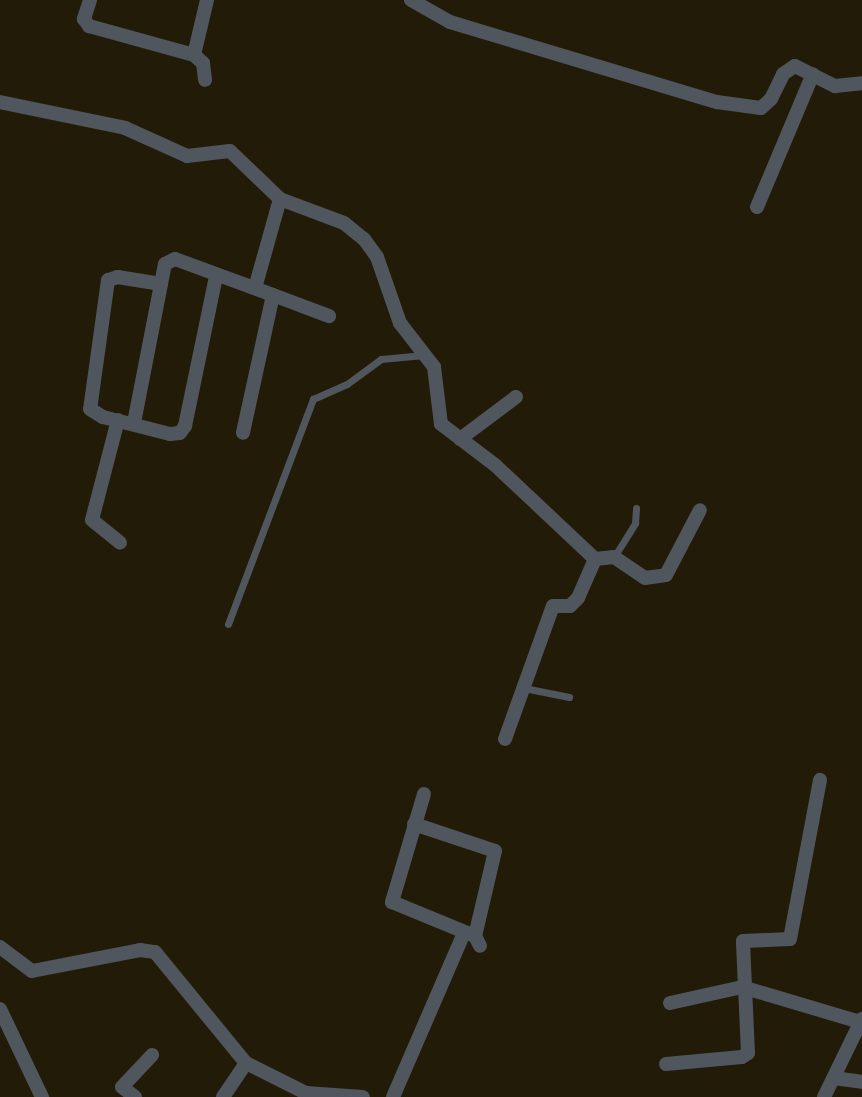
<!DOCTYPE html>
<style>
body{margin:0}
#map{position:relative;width:862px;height:1097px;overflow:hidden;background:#221b07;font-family:"DejaVu Sans",sans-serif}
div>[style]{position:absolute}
.lane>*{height:7px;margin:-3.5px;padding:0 3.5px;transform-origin:3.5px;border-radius:3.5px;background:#4f565e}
.street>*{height:14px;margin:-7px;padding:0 7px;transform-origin:7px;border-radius:7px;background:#4f565e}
span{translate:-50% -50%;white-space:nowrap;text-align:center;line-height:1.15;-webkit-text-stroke:5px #090602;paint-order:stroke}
</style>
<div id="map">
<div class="lane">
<i style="left:614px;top:557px;width:40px;rotate:-58deg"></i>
<i style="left:635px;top:523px;width:15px;rotate:-86deg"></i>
<i style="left:228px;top:624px;width:241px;rotate:-69.3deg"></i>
<i style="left:313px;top:399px;width:37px;rotate:-24deg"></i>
<i style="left:347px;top:384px;width:42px;rotate:-36.3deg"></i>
<i style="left:381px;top:359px;width:43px;rotate:-5.3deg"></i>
<i style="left:524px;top:688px;width:46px;rotate:11.3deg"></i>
</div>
<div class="street">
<i style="left:90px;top:0;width:20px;rotate:108deg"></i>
<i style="left:84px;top:19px;width:9px;rotate:54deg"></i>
<i style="left:89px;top:26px;width:109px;rotate:15.4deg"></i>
<i style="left:194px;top:55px;width:12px;rotate:42deg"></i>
<i style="left:203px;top:63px;width:17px;rotate:83deg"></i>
<i style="left:411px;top:0;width:45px;rotate:29.4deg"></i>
<i style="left:450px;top:22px;width:279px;rotate:16.7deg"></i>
<i style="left:717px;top:102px;width:44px;rotate:7.8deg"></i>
<i style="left:761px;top:108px;width:13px;rotate:-42deg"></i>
<i style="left:771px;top:99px;width:28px;rotate:-64deg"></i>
<i style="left:783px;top:74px;width:14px;rotate:-34deg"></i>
<i style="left:795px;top:66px;width:45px;rotate:26.6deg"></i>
<i style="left:835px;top:86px;width:27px;rotate:-6deg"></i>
<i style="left:194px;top:55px;width:57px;rotate:-76.7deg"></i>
<i style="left:0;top:102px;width:128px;rotate:11.7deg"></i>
<i style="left:125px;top:128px;width:68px;rotate:24.3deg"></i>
<i style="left:187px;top:156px;width:43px;rotate:-6.6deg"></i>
<i style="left:230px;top:151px;width:69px;rotate:43.8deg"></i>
<i style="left:280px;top:199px;width:68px;rotate:20.6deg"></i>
<i style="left:344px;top:223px;width:26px;rotate:39deg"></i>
<i style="left:364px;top:239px;width:22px;rotate:54deg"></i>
<i style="left:377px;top:257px;width:70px;rotate:70.8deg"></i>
<i style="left:400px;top:323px;width:56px;rotate:52.3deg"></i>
<i style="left:434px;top:367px;width:57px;rotate:83deg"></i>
<i style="left:441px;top:424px;width:68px;rotate:37.2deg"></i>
<i style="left:495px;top:465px;width:137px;rotate:43.2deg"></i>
<i style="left:595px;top:559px;width:19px;rotate:-6deg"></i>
<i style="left:614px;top:557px;width:37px;rotate:34deg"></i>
<i style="left:645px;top:578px;width:21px;rotate:-8deg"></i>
<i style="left:666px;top:575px;width:73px;rotate:-62.4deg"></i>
<i style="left:757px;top:207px;width:144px;rotate:-67.2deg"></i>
<i style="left:161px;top:284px;width:44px;rotate:-170.8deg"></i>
<i style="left:118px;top:277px;width:10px;rotate:163deg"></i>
<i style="left:108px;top:280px;width:130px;rotate:97.9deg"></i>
<i style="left:90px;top:409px;width:15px;rotate:32deg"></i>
<i style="left:103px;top:417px;width:69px;rotate:14.2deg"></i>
<i style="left:170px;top:434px;width:10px;rotate:-6deg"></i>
<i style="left:180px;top:433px;width:9px;rotate:-54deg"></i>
<i style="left:185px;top:426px;width:153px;rotate:-78.3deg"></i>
<i style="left:255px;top:288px;width:92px;rotate:-74.3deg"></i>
<i style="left:273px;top:295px;width:60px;rotate:20.6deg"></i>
<i style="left:118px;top:420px;width:103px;rotate:104.6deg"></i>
<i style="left:92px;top:520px;width:36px;rotate:39deg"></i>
<i style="left:134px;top:423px;width:162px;rotate:-79deg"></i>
<i style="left:165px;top:264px;width:11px;rotate:-27deg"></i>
<i style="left:175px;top:259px;width:104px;rotate:20.2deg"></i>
<i style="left:273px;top:295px;width:141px;rotate:102.3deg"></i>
<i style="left:460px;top:439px;width:70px;rotate:-36.9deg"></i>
<i style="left:505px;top:739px;width:141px;rotate:-70.2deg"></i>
<i style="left:553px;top:606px;width:17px"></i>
<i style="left:570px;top:606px;width:11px;rotate:-45deg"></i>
<i style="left:578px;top:598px;width:43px;rotate:-66.4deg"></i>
<i style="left:424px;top:794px;width:113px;rotate:106.5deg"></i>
<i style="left:392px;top:902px;width:90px;rotate:22.3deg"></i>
<i style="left:475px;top:936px;width:11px;rotate:63deg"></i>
<i style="left:414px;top:824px;width:85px;rotate:18.4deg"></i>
<i style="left:495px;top:851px;width:87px;rotate:103.2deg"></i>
<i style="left:0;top:947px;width:40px;rotate:37deg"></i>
<i style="left:32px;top:971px;width:110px;rotate:-11deg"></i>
<i style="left:140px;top:950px;width:15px;rotate:8deg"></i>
<i style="left:155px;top:952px;width:144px;rotate:50.7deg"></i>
<i style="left:670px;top:1003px;width:74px;rotate:-12.5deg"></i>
<i style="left:742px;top:987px;width:123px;rotate:16.5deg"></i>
<i style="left:0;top:1009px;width:98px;rotate:64.5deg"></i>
<i style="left:666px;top:1064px;width:76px;rotate:-5.3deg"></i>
<i style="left:742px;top:1057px;width:7px;rotate:-34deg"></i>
<i style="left:748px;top:1053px;width:112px;rotate:-92.6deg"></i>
<i style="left:743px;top:941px;width:47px;rotate:-2.4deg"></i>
<i style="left:790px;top:939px;width:162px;rotate:-79.3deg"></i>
<i style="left:834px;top:1078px;width:28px;rotate:8deg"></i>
<i style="left:135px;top:1097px;width:16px;rotate:-142deg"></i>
<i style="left:122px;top:1087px;width:44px;rotate:-46.8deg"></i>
<i style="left:223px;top:1097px;width:41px;rotate:-55.9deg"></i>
<i style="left:246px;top:1063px;width:67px;rotate:26.6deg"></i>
<i style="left:306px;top:1093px;width:57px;rotate:4deg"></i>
<i style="left:393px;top:1097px;width:179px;rotate:-66.6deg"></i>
<i style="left:824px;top:1097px;width:87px;rotate:-64deg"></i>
</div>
</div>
